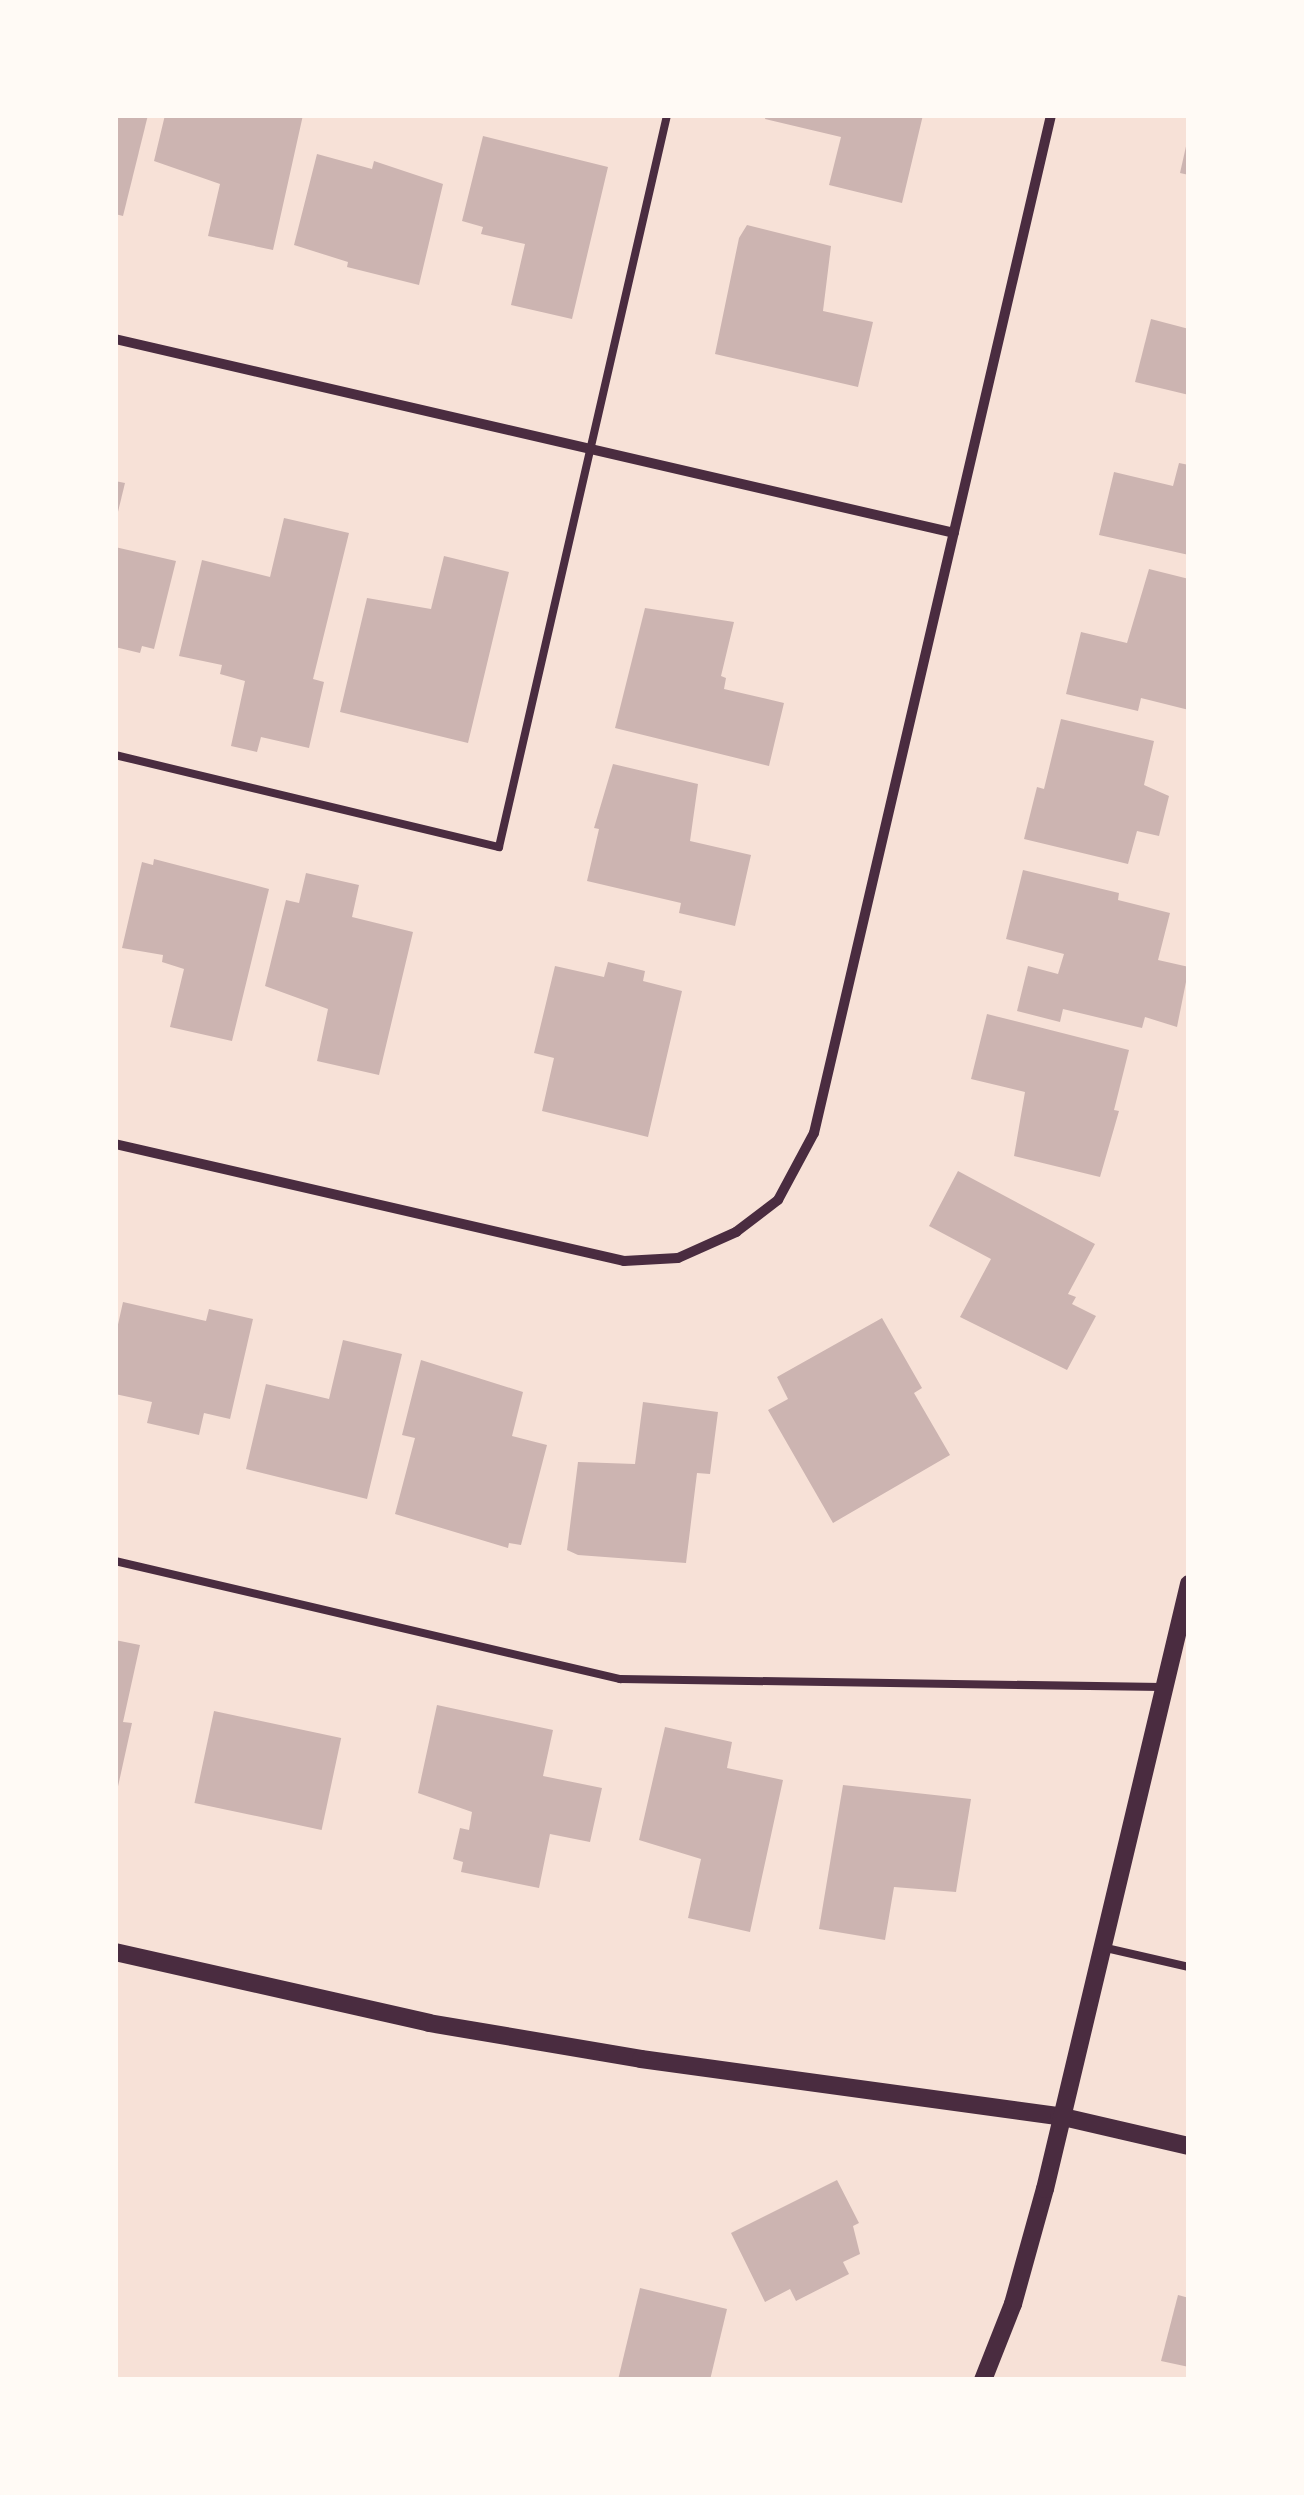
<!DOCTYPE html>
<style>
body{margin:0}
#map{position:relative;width:1304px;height:2495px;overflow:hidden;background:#f7e1d7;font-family:"Public Sans",sans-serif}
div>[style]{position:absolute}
.building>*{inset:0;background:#ccb4b1;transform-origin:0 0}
.service>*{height:8px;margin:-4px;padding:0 4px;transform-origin:4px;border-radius:4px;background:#4a2c40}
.minor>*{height:10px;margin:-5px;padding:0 5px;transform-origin:5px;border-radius:5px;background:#4a2c40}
.tertiary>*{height:18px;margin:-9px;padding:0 9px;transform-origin:9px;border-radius:9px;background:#4a2c40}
span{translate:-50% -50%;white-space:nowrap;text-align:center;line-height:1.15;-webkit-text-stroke:8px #fffaf5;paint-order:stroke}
.frame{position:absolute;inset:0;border:118px solid #fffaf5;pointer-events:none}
</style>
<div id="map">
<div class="building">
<i style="clip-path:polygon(115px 115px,148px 115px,123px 216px,115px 214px)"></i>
<i style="clip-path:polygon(165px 115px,303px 115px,273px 250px,208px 236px,220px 184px,154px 161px)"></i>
<i style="clip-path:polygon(766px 115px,923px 115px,902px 203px,829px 185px,841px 137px,765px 119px)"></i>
<i style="clip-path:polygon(483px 136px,608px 167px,572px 319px,511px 305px,525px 244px,481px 234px,483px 227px,462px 221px)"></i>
<i style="clip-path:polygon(1187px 142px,1189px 142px,1189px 175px,1180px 173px)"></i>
<i style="clip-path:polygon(317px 154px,372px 169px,374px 161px,443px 184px,419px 285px,347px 267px,348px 262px,294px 245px)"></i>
<i style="clip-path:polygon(747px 225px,831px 246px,823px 311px,873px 322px,858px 387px,715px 354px,739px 238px)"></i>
<i style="clip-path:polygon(1151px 319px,1189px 329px,1189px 395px,1135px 382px)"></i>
<i style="clip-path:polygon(1179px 463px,1189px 465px,1189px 555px,1099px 535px,1114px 472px,1173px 486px)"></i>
<i style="clip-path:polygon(115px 481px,125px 483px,116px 520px,115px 520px)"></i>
<i style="clip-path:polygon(284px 518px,349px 533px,313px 679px,324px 682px,309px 748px,261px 737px,257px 752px,231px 746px,245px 681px,220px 674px,222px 665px,179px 656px,202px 560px,270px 577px)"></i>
<i style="clip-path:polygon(115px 547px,176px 561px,154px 649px,142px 646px,140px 653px,115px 647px)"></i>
<i style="clip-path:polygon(444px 556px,509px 572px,468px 743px,340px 712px,367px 598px,431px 609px)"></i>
<i style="clip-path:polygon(1149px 569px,1189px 579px,1189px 710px,1141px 698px,1138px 711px,1066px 694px,1081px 632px,1127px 643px)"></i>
<i style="clip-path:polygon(645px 608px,734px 622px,721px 676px,726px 678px,724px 689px,784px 703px,769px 766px,615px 728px)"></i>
<i style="clip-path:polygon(1061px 719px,1154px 741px,1144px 785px,1169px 796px,1159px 836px,1137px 831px,1128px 864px,1024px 839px,1037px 787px,1044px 789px)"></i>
<i style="clip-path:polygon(613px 764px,698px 784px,690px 841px,751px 855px,735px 926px,679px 913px,681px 903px,587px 881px,599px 829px,594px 828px)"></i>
<i style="clip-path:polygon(154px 859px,269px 889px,232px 1041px,170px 1027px,184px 969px,162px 962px,163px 955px,122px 948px,142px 862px,153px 865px)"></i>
<i style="clip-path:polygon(1023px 870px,1119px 893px,1118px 900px,1170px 913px,1158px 960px,1189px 967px,1177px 1027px,1145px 1017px,1142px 1028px,1063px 1009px,1060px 1022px,1017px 1011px,1028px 966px,1058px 974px,1064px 954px,1006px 939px)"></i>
<i style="clip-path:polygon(306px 873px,359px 885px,352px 917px,413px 932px,379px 1075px,317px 1061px,328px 1009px,265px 986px,286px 900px,299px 903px)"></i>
<i style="clip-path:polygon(608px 962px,645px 971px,643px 981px,682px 991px,648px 1137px,542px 1111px,554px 1058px,534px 1053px,555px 966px,604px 977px)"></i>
<i style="clip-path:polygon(987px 1014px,1129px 1050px,1114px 1110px,1119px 1111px,1100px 1177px,1014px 1156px,1025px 1092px,971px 1079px)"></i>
<i style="clip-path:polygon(958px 1171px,1095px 1244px,1068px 1294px,1076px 1297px,1072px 1304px,1096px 1316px,1067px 1370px,960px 1317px,991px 1259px,929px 1226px)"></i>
<i style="clip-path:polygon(123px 1302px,206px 1321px,209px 1309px,253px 1319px,230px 1419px,204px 1413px,199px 1435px,147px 1423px,152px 1402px,115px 1394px,115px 1338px)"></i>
<i style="clip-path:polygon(882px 1318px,922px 1388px,914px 1393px,950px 1455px,833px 1523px,768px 1410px,788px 1399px,777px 1377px)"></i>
<i style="clip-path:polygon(343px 1340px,402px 1354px,367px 1499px,246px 1469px,266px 1384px,329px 1399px)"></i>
<i style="clip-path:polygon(421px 1360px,523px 1392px,512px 1436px,547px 1445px,521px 1545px,509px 1543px,508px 1548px,395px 1514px,415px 1438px,402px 1435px)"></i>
<i style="clip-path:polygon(643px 1402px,718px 1412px,710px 1474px,697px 1473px,686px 1563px,578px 1555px,567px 1550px,578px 1462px,635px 1464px)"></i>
<i style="clip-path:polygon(115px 1640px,140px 1645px,123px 1722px,132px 1723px,117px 1791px)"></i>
<i style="clip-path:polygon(437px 1705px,553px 1730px,543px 1776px,602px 1788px,590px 1842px,550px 1834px,539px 1888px,461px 1872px,463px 1862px,453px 1859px,460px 1828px,469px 1830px,472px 1812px,418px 1793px)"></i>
<i style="left:214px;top:1711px;width:130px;height:94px;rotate:12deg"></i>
<i style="clip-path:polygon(665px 1727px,732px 1742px,727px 1768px,783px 1780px,750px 1932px,688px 1918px,701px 1859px,639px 1840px)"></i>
<i style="clip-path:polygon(843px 1785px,971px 1799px,956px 1892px,894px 1887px,885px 1940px,819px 1929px)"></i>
<i style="clip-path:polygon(837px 2180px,859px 2223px,853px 2226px,860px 2254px,843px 2262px,849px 2274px,796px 2301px,790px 2289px,765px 2302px,731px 2233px)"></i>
<i style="clip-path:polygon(640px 2288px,727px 2309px,710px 2380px,618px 2380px)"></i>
<i style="clip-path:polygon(1178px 2295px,1189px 2298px,1189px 2367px,1161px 2361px)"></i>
</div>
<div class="service">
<i style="left:115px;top:755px;width:395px;rotate:13.5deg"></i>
<i style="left:499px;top:847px;width:751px;rotate:-77.07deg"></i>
<i style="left:115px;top:1561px;width:519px;rotate:13.15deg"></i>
<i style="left:620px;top:1679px;width:542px;rotate:0.85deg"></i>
<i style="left:1106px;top:1948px;width:85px;rotate:12.9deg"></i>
</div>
<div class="minor">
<i style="left:115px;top:339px;width:861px;rotate:13.02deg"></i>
<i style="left:115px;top:1144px;width:522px;rotate:12.95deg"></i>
<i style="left:624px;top:1261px;width:54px;rotate:-3.2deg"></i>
<i style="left:678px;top:1258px;width:64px;rotate:-24.1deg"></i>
<i style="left:736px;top:1232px;width:53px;rotate:-37.3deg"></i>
<i style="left:778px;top:1200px;width:76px;rotate:-61.8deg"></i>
<i style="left:814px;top:1133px;width:1045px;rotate:-76.89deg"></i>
</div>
<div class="tertiary">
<i style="left:115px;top:1952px;width:322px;rotate:12.7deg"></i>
<i style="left:429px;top:2023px;width:215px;rotate:9.6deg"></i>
<i style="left:641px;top:2059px;width:422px;rotate:7.8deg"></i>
<i style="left:1059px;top:2116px;width:133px;rotate:13deg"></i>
<i style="left:983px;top:2380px;width:82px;rotate:-68.5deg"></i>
<i style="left:1013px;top:2304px;width:119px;rotate:-74.5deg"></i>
<i style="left:1045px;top:2189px;width:622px;rotate:-76.61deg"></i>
</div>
<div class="frame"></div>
</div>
